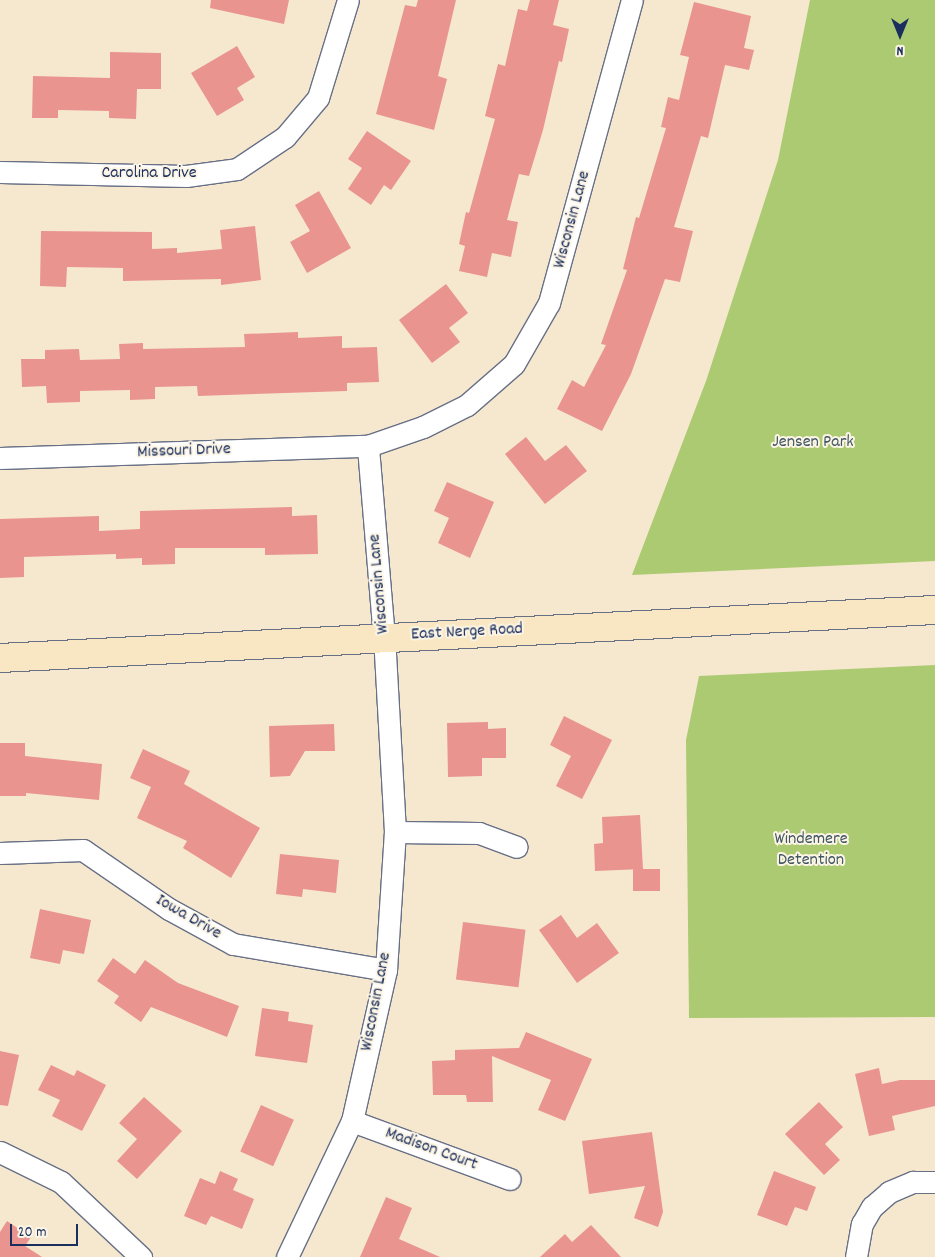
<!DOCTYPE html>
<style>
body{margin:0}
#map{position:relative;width:935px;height:1257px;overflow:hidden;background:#f6e8cf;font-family:Dekko,sans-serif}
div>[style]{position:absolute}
.green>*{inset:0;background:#acca72}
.building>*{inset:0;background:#e9948e;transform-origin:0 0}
.roads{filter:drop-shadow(1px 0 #687086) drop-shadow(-1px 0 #687086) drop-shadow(0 1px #687086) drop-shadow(0 -1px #687086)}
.minor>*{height:21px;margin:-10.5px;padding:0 10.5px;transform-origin:10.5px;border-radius:10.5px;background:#fff}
.secondary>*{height:28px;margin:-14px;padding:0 14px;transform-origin:14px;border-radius:14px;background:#f9e7c3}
span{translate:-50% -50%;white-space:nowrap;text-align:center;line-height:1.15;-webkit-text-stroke:4px #fcf5e5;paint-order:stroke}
.street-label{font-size:18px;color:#1b2f5e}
.park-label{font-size:18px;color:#3f5663}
.north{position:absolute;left:875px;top:10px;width:50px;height:50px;-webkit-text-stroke:4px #fcf5e5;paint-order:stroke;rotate:180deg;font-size:14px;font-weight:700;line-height:20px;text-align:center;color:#1b2f5e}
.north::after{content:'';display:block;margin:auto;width:18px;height:22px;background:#1b2f5e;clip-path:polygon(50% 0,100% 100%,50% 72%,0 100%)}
.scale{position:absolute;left:10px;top:1224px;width:68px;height:22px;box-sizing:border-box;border:2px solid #1b2f5e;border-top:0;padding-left:6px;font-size:15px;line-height:18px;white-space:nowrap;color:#1b2f5e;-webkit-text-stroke:4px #fcf5e5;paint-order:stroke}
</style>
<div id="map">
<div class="green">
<i style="clip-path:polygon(810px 0,935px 0,935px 561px,632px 575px,706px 381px,778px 160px)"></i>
<i style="clip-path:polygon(935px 665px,935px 1017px,689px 1018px,686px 740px,699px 676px)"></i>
</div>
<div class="building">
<i style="clip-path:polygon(211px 0,289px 0,284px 24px,210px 8px)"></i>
<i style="clip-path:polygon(418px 0,456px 0,438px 76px,447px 79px,434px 130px,376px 114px,405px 5px,416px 7px)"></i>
<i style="clip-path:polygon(530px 0,559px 0,553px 25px,569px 29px,562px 62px,559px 61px,543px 130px,529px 176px,519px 174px,507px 220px,518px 222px,511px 257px,492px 253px,487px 277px,459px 271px,465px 246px,459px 244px,466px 212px,469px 213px,495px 119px,485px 116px,498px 64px,505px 66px,518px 9px,527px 11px)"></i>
<i style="clip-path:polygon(694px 2px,751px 16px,744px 48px,754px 50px,749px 70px,725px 65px,708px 138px,701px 136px,674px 227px,693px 231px,680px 282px,665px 279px,631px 374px,602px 431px,557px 409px,572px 380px,584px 387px,606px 345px,601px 344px,627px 270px,623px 269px,636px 217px,639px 218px,666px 128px,661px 127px,668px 97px,679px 100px,689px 57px,680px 55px)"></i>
<i style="clip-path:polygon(237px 46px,255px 77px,237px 88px,244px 100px,217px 116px,191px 73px)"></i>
<i style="clip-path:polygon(110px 52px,161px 53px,161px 89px,137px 89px,136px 119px,109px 118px,109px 111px,58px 110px,58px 118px,32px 118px,33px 76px,110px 78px)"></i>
<i style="clip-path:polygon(367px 131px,411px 161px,391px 190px,384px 185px,371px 205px,348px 189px,362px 168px,348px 159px)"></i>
<i style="clip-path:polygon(319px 191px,351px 248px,307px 273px,290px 242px,310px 231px,295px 205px)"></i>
<i style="clip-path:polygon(255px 226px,261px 280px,221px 285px,221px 279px,123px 281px,123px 268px,67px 267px,66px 287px,40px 286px,41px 231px,152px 232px,152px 249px,177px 248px,177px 253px,222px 249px,220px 230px)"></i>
<i style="clip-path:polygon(446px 284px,468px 313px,449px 328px,460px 342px,432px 363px,399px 320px)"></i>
<i style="clip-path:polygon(298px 332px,298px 338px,342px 336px,342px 348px,377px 347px,379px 382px,347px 383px,347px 391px,198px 396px,197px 386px,155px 387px,155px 399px,130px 400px,130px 390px,80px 391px,80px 402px,47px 403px,46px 386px,22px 387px,21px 359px,45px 359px,45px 350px,79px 349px,80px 360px,120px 359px,119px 344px,143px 343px,143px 349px,245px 347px,244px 334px)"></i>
<i style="clip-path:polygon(526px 437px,545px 461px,566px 445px,587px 471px,545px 504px,505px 454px)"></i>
<i style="clip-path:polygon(447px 482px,494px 502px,470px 558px,438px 543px,449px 518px,434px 511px)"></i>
<i style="clip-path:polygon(292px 507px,292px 516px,317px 515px,318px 554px,265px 555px,265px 548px,175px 548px,175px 564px,142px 565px,142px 558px,116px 559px,116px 554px,24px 557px,24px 577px,0 578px,0 519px,99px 516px,99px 531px,140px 529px,140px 511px)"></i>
<i style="clip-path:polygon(564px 716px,612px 740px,582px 799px,556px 786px,571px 756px,550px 745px)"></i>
<i style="clip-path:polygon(488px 722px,488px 729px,506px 728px,506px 758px,482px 758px,482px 776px,448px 777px,447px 723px)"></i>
<i style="clip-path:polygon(334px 724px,335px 751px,305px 751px,290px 776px,270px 777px,269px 726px)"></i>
<i style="clip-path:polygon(0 743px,25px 743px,25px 756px,102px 764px,99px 800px,26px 793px,26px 796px,0 796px)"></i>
<i style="clip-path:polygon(143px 749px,190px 771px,184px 784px,260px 828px,231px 878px,183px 848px,187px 841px,137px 818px,151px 787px,130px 778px)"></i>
<i style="clip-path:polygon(640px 815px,643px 869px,595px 871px,594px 844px,603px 843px,602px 817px)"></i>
<i style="clip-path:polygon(280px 854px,339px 860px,336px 893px,303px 889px,302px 897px,276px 894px)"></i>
<i style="left:660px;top:869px;width:22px;height:27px;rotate:90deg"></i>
<i style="clip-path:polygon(40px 909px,91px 920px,84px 954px,63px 950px,60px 964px,30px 958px)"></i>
<i style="clip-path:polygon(561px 915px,577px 938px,597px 923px,619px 953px,577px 983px,539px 930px)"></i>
<i style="left:463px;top:922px;width:63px;height:58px;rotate:7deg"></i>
<i style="clip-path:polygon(113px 958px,135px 974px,145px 960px,178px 983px,239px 1006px,227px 1037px,151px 1007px,141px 1022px,114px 1003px,119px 996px,97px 981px)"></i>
<i style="clip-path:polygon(262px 1008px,289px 1012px,288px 1021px,313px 1025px,307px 1063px,255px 1056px)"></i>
<i style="clip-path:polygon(526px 1032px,592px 1059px,565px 1121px,538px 1110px,551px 1080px,492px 1056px,493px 1102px,467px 1102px,466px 1095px,433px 1095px,432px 1061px,455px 1060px,455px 1050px,519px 1048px)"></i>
<i style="clip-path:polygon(0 1051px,19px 1055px,8px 1106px,0 1105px)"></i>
<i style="clip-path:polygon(51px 1065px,74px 1076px,77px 1070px,106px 1085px,82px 1131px,52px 1116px,60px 1100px,38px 1090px)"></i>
<i style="clip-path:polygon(879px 1068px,882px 1084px,900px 1080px,935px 1080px,935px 1106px,892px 1116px,895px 1130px,869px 1136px,855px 1074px)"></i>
<i style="clip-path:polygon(144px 1097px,182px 1131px,137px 1179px,117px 1161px,137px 1139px,119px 1123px)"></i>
<i style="clip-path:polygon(819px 1102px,843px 1127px,825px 1144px,840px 1160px,824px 1175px,785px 1134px)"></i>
<i style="left:261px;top:1105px;width:36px;height:51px;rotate:24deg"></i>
<i style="clip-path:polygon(652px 1132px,663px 1212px,658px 1227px,634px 1218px,645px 1186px,589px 1194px,582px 1141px)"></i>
<i style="clip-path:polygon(220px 1171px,238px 1179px,233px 1190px,254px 1199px,242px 1229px,211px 1216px,206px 1225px,184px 1216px,200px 1178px,215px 1184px)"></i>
<i style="clip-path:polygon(774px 1171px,816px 1187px,807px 1211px,795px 1207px,787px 1226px,757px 1215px)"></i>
<i style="clip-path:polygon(386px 1197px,412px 1208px,399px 1239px,440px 1257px,360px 1257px)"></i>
<i style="clip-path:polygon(7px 1221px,31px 1237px,25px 1246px,42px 1257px,0 1257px,0 1232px)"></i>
<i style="clip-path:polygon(591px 1225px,621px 1257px,540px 1257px,565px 1234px,572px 1242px)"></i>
</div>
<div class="roads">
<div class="minor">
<i style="left:0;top:172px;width:186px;rotate:1.2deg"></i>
<i style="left:186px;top:176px;width:51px;rotate:-7.8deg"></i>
<i style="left:237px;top:169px;width:58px;rotate:-33.7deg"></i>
<i style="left:285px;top:137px;width:51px;rotate:-49.8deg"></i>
<i style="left:318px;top:98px;width:102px;rotate:-73deg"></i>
<i style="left:0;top:458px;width:368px;rotate:-1.9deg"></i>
<i style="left:368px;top:446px;width:58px;rotate:-19.1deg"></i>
<i style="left:423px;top:427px;width:49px;rotate:-26.6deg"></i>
<i style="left:467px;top:405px;width:62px;rotate:-41.1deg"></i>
<i style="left:514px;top:364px;width:70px;rotate:-60.2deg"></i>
<i style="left:549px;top:303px;width:314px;rotate:-74.7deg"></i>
<i style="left:395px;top:832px;width:84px;rotate:0.7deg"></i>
<i style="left:479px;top:833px;width:40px;rotate:20.2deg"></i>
<i style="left:0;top:853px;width:83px;rotate:-2.1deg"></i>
<i style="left:83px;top:850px;width:104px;rotate:34.5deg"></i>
<i style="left:169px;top:909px;width:73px;rotate:28.7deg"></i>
<i style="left:233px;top:944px;width:155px;rotate:9.6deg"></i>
<i style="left:352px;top:1121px;width:168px;rotate:20.2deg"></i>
<i style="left:0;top:1152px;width:68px;rotate:26.2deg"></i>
<i style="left:61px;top:1182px;width:110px;rotate:43.2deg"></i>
<i style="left:287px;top:1257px;width:151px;rotate:-64.5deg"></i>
<i style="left:352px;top:1121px;width:155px;rotate:-77.3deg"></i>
<i style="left:386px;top:970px;width:138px;rotate:-86.3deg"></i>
<i style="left:395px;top:832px;width:194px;rotate:-93.2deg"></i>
<i style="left:384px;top:638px;width:193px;rotate:-94.8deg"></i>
<i style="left:856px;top:1257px;width:34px;rotate:-80deg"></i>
<i style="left:862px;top:1224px;width:20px;rotate:-60deg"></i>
<i style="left:872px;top:1207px;width:23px;rotate:-41deg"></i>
<i style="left:889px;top:1192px;width:26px;rotate:-23deg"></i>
<i style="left:913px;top:1182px;width:22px"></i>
</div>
<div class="secondary">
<i style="left:0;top:658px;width:936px;rotate:-2.94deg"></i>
</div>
</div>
<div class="street-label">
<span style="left:149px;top:174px">Carolina Drive</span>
<span style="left:573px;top:220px;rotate:-75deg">Wisconsin Lane</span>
<span style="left:184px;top:452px;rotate:-2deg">Missouri Drive</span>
<span style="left:380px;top:584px;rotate:-95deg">Wisconsin Lane</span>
<span style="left:467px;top:633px;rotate:-3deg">East Nerge Road</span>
<span style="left:188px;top:918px;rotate:30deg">Iowa Drive</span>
<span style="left:377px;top:1002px;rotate:-79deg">Wisconsin Lane</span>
<span style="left:431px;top:1150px;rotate:20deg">Madison Court</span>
</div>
<div class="park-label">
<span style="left:813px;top:443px">Jensen Park</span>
<span style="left:811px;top:851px">Windemere<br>Detention</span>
</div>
<div class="north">N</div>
<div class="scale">20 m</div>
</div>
